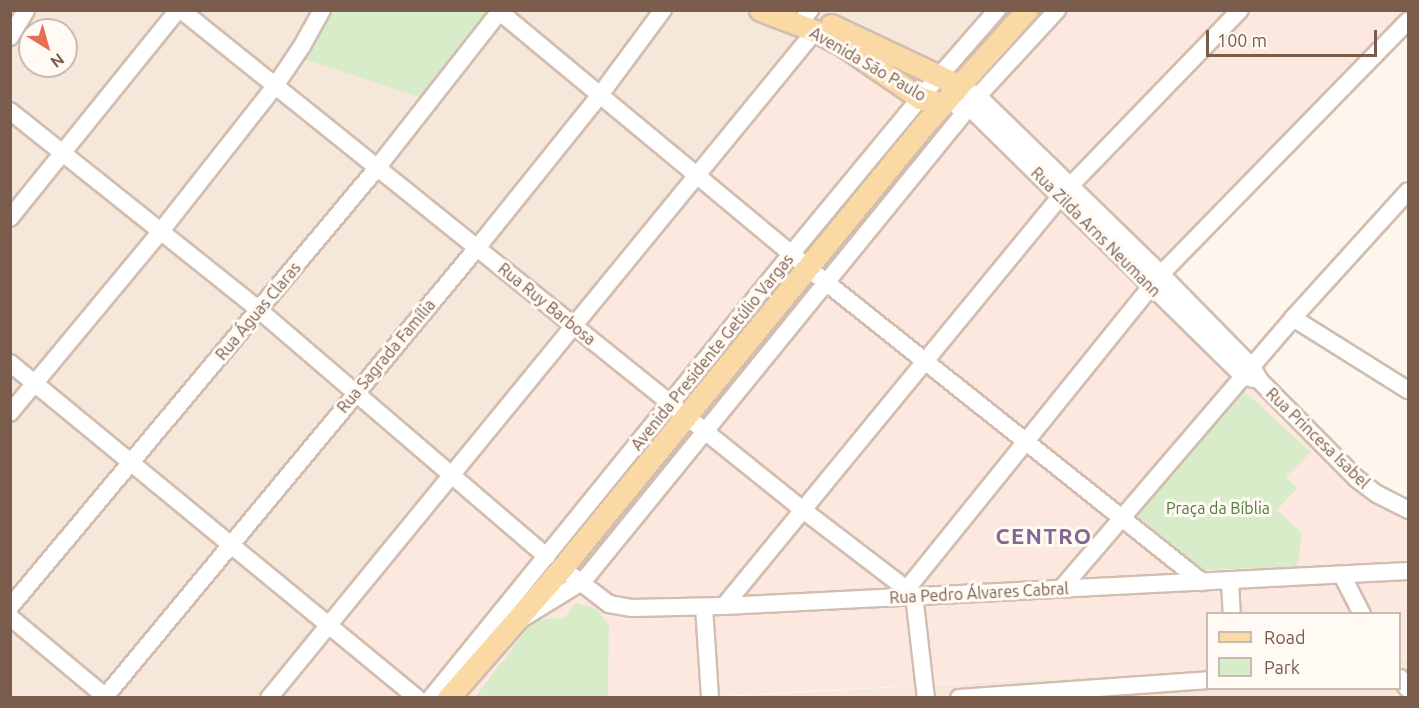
<!DOCTYPE html>
<meta charset="utf-8">
<style>
body{margin:0}
#map{position:relative;width:1419px;height:708px;overflow:hidden;background:#fdf6ec;font-family:Ubuntu,sans-serif}
div>[style]{position:absolute}
.residential>*{inset:0;background:#f5e8da}
.commercial>*{inset:0;background:#fde8e0}
.green>*{inset:0;background:#d8ecc9}
.roads{filter:drop-shadow(2px 0 #d1beb0) drop-shadow(-2px 0 #d1beb0) drop-shadow(0 2px #d1beb0) drop-shadow(0 -2px #d1beb0)}
.minor>*{height:16px;margin:-8px;padding:0 8px;transform-origin:8px;border-radius:8px;background:#fff}
.major>*{height:21px;margin:-10.5px;padding:0 10.5px;transform-origin:10.5px;border-radius:10.5px;background:#fbd9a5}
span{translate:-50% -50%;white-space:nowrap;text-align:center;line-height:1.15;-webkit-text-stroke:6px #fffaf3;paint-order:stroke}
.street-label{font-size:16px;color:#7a5c4d}
.park-label{font-size:16px;color:#537a41}
.district-label{font-size:22px;color:#846695;font-weight:700;letter-spacing:1.5px}
.frame{position:absolute;inset:0;border:12px solid #7a5c4d;pointer-events:none}
.legend{position:absolute;left:1206px;top:612px;width:195px;height:78px;box-sizing:border-box;background:#fffaf3;border:2px solid #cabbb1;margin:0;padding:8px 10px;list-style:none;font-size:18px;color:#7a5c4d}
.legend li{display:flex;align-items:center;gap:12px;height:30px}
.legend b{width:30px;border:2px solid #cabbb1}
.north{position:absolute;left:18px;top:18px;width:60px;height:60px;box-sizing:border-box;background:#fffaf3;border:2px solid #cabbb1;border-radius:50%;rotate:143deg;font-size:16px;font-weight:700;line-height:24px;text-align:center;color:#7a5c4d}
.north::after{content:'';display:block;margin:auto;width:21px;height:27px;background:#e76f51;clip-path:polygon(50% 0,100% 100%,50% 72%,0 100%)}
.scale{position:absolute;left:1206px;top:30px;width:171px;height:27px;box-sizing:border-box;border:3px solid #7a5c4d;border-top:0;padding-left:8px;font-size:18px;line-height:21px;white-space:nowrap;color:#7a5c4d;-webkit-text-stroke:4px #fffaf3;paint-order:stroke}
</style>
<div id="map">
<div class="residential">
<i style="clip-path:polygon(evenodd,10px 11px,1039px 11px,971px 87px,274px 698px,11px 697px,10px 11px,30px 30px,66px 30px,66px 66px,30px 66px,30px 30px)"></i>
<i style="clip-path:polygon(1400px 660px,1408px 660px,1408px 697px,702px 698px,1207px 670px,1208px 688px,1400px 688px)"></i>
</div>
<div class="commercial">
<i style="clip-path:polygon(1039px 11px,1408px 11px,1408px 18px,1158px 285px,1369px 484px,1408px 503px,1408px 660px,1400px 660px,1400px 614px,1208px 614px,1207px 670px,702px 697px,608px 697px,609px 625px,565px 617px,538px 620px,528px 628px,475px 697px,274px 698px,824px 16px,971px 86px)"></i>
</div>
<div class="green">
<i style="clip-path:polygon(330px 11px,490px 11px,425px 99px,304px 59px)"></i>
<i style="clip-path:polygon(1244px 391px,1311px 452px,1286px 477px,1297px 488px,1277px 510px,1302px 533px,1297px 567px,1201px 570px,1132px 516px)"></i>
<i style="clip-path:polygon(576px 603px,597px 609px,609px 625px,608px 697px,475px 697px,528px 628px,538px 620px,565px 617px)"></i>
</div>
<div class="roads">
<div class="minor">
<i style="left:181px;top:10px;width:798px;rotate:38.79deg"></i>
<i style="left:803px;top:510px;width:140px;rotate:37.4deg"></i>
<i style="left:914px;top:595px;width:104px;rotate:83.4deg"></i>
<i style="left:500px;top:12px;width:400px;rotate:39.7deg"></i>
<i style="left:808px;top:268px;width:504px;rotate:38.55deg"></i>
<i style="left:806px;top:14px;width:6px;rotate:-45deg"></i>
<i style="left:10px;top:37px;width:31px;rotate:-59deg"></i>
<i style="left:968px;top:91px;width:11px;rotate:27deg"></i>
<i style="left:978px;top:96px;width:255px;rotate:44.2deg"></i>
<i style="left:1161px;top:274px;width:130px;rotate:45.6deg"></i>
<i style="left:1252px;top:367px;width:16px;rotate:60deg"></i>
<i style="left:1260px;top:381px;width:138px;rotate:45.3deg"></i>
<i style="left:1357px;top:479px;width:25px;rotate:37deg"></i>
<i style="left:1377px;top:494px;width:35px;rotate:27deg"></i>
<i style="left:957px;top:106px;width:12px;rotate:5deg"></i>
<i style="left:969px;top:107px;width:384px;rotate:44.5deg"></i>
<i style="left:1243px;top:376px;width:10px;rotate:17deg"></i>
<i style="left:10px;top:111px;width:319px;rotate:38.6deg"></i>
<i style="left:259px;top:310px;width:379px;rotate:40.6deg"></i>
<i style="left:1071px;top:185px;width:243px;rotate:-46deg"></i>
<i style="left:10px;top:218px;width:267px;rotate:-51.1deg"></i>
<i style="left:1293px;top:318px;width:136px;rotate:32.1deg"></i>
<i style="left:10px;top:363px;width:527px;rotate:39.46deg"></i>
<i style="left:10px;top:413px;width:236px;rotate:-50.3deg"></i>
<i style="left:161px;top:231px;width:184px;rotate:-51.8deg"></i>
<i style="left:275px;top:86px;width:48px;rotate:-56deg"></i>
<i style="left:302px;top:46px;width:41px;rotate:-60.9deg"></i>
<i style="left:562px;top:568px;width:59px;rotate:37.5deg"></i>
<i style="left:609px;top:604px;width:22px;rotate:10deg"></i>
<i style="left:631px;top:608px;width:93px;rotate:-1.2deg"></i>
<i style="left:724px;top:606px;width:685px;rotate:-2.93deg"></i>
<i style="left:1342px;top:575px;width:44px;rotate:62.9deg"></i>
<i style="left:1230px;top:581px;width:33px;rotate:87deg"></i>
<i style="left:1061px;top:589px;width:357px;rotate:-49.4deg"></i>
<i style="left:1293px;top:318px;width:171px;rotate:-47.8deg"></i>
<i style="left:906px;top:590px;width:406px;rotate:-51.1deg"></i>
<i style="left:1161px;top:274px;width:354px;rotate:-45.7deg"></i>
<i style="left:724px;top:606px;width:529px;rotate:-50.6deg"></i>
<i style="left:10px;top:607px;width:572px;rotate:-50.1deg"></i>
<i style="left:377px;top:168px;width:201px;rotate:-51.9deg"></i>
<i style="left:704px;top:607px;width:91px;rotate:86.2deg"></i>
<i style="left:10px;top:617px;width:126px;rotate:39.9deg"></i>
<i style="left:523px;top:618px;width:67px;rotate:-31.6deg"></i>
<i style="left:580px;top:583px;width:13px;rotate:-45deg"></i>
<i style="left:589px;top:574px;width:616px;rotate:-50.86deg"></i>
<i style="left:978px;top:96px;width:117px;rotate:-47.4deg"></i>
<i style="left:1400px;top:678px;width:14px;rotate:54deg"></i>
<i style="left:104px;top:698px;width:584px;rotate:-50.35deg"></i>
<i style="left:477px;top:248px;width:196px;rotate:-51.2deg"></i>
<i style="left:600px;top:95px;width:106px;rotate:-53.5deg"></i>
<i style="left:269px;top:698px;width:862px;rotate:-50.7deg"></i>
<i style="left:431px;top:698px;width:573px;rotate:-50.95deg"></i>
<i style="left:792px;top:253px;width:201px;rotate:-50.4deg"></i>
<i style="left:920px;top:98px;width:117px;rotate:-48.8deg"></i>
<i style="left:959px;top:698px;width:250px;rotate:-4.1deg"></i>
</div>
<div class="major">
<i style="left:760px;top:10px;width:59px;rotate:20.9deg"></i>
<i style="left:815px;top:31px;width:33px;rotate:27deg"></i>
<i style="left:844px;top:46px;width:92px;rotate:34.4deg"></i>
<i style="left:920px;top:98px;width:23px;rotate:15deg"></i>
<i style="left:831px;top:25px;width:140px;rotate:25.3deg"></i>
<i style="left:448px;top:698px;width:173px;rotate:-48.8deg"></i>
<i style="left:562px;top:568px;width:572px;rotate:-50.75deg"></i>
<i style="left:924px;top:125px;width:154px;rotate:-48.2deg"></i>
</div>
</div>
<div class="street-label">
<span style="left:868px;top:64px;rotate:30deg">Avenida São Paulo</span>
<span style="left:1096px;top:232px;rotate:45deg">Rua Zilda Arns Neumann</span>
<span style="left:547px;top:304px;rotate:39deg">Rua Ruy Barbosa</span>
<span style="left:258px;top:311px;rotate:-50deg">Rua Águas Claras</span>
<span style="left:712px;top:352px;rotate:-51deg">Avenida Presidente Getúlio Vargas</span>
<span style="left:386px;top:356px;rotate:-50deg">Rua Sagrada Família</span>
<span style="left:1318px;top:438px;rotate:44deg">Rua Princesa Isabel</span>
<span style="left:979px;top:593px;rotate:-3deg">Rua Pedro Álvares Cabral</span>
</div>
<div class="park-label">
<span style="left:1218px;top:508px">Praça da Bíblia</span>
</div>
<div class="district-label">
<span style="left:1044px;top:536px">CENTRO</span>
</div>
<div class="frame"></div>
<ul class="legend">
<li><b style="height:8px;background:#fbd9a5"></b>Road</li>
<li><b style="height:16px;background:#d8ecc9"></b>Park</li>
</ul>
<div class="north">N</div>
<div class="scale">100 m</div>
</div>
